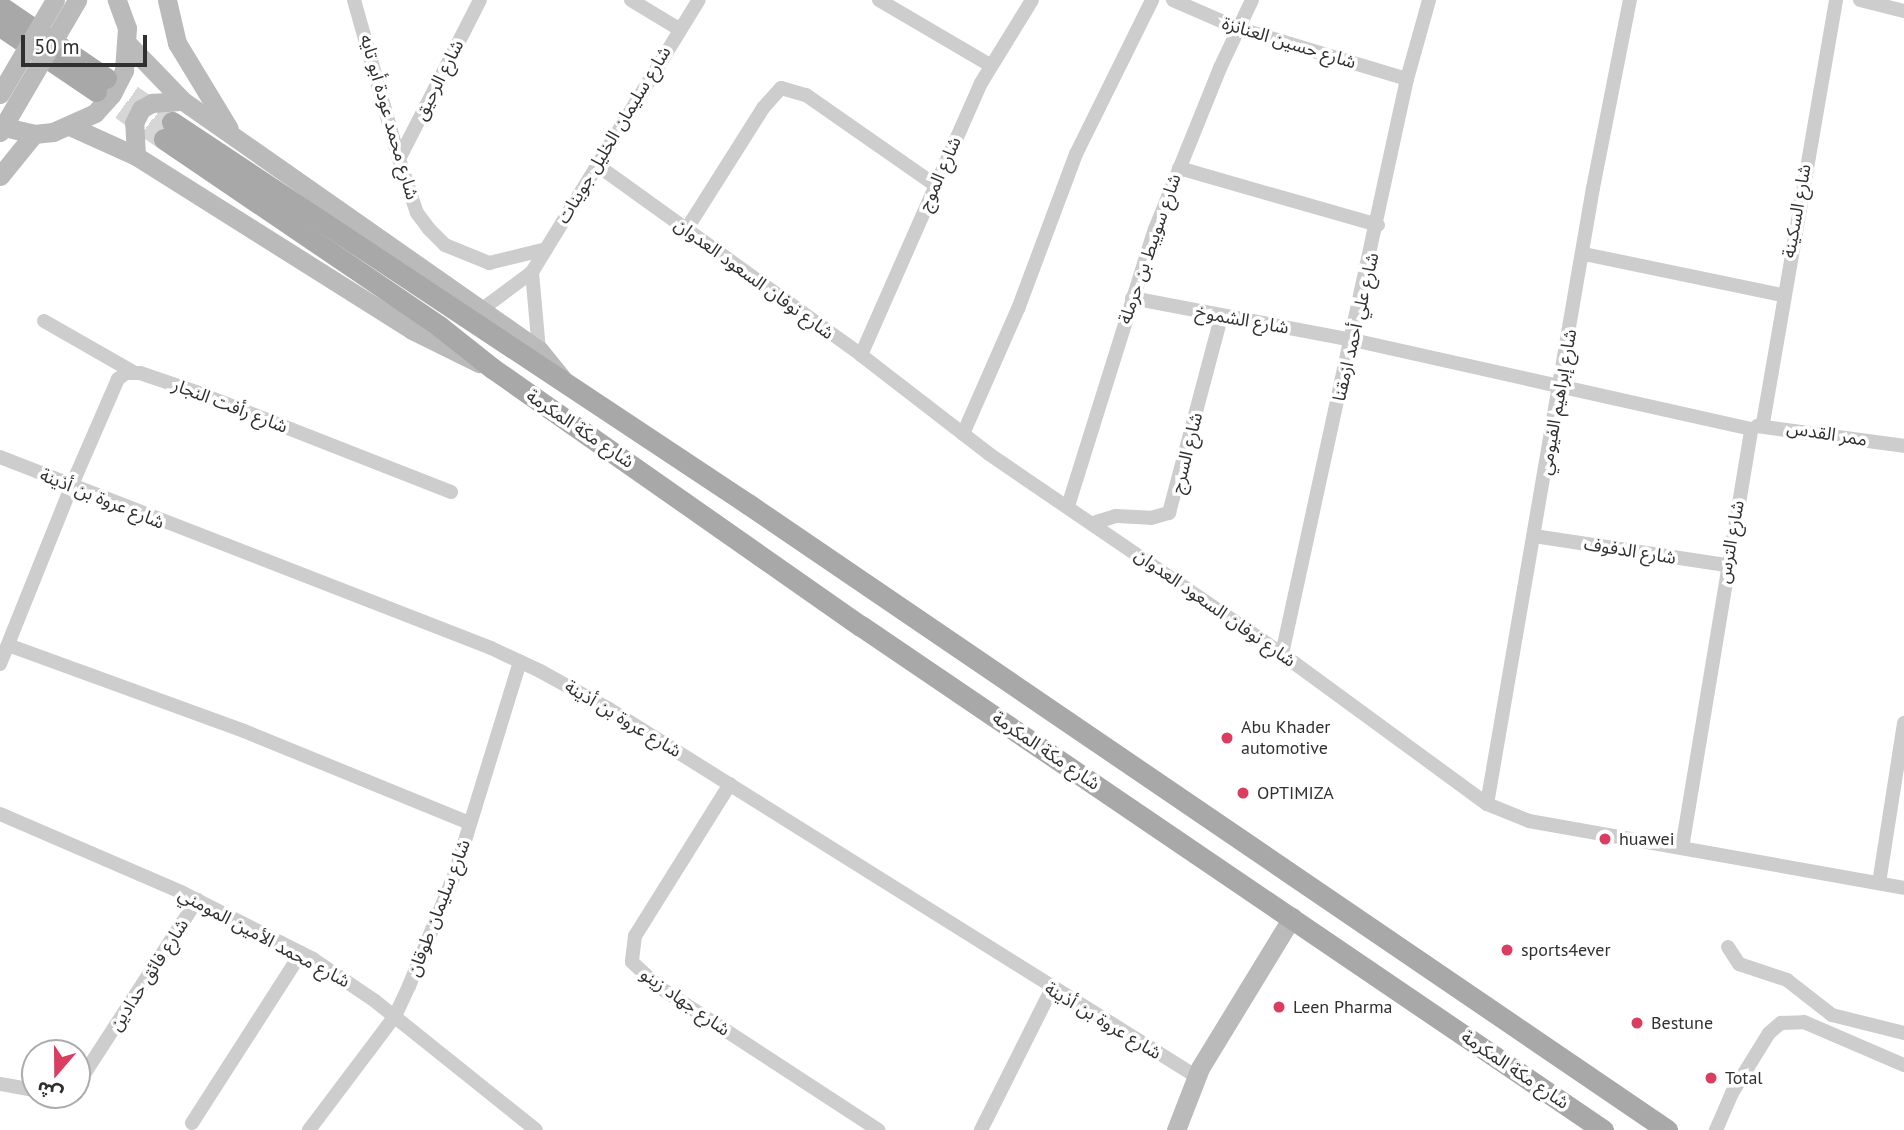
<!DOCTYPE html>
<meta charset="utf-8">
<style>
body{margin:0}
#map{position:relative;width:1904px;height:1130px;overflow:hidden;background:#fff;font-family:"PT Sans","Noto Sans Arabic",sans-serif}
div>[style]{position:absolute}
.primary-tunnel>*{height:21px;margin-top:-10.5px;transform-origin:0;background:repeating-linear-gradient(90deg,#d6d6d6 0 21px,transparent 0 31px)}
.street>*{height:14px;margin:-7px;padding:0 7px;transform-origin:7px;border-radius:7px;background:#cdcdcd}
.secondary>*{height:19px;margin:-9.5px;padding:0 9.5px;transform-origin:9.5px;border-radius:9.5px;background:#bababa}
.primary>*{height:21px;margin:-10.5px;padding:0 10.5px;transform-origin:10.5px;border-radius:10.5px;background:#a8a8a8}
.secondary-bridge>*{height:19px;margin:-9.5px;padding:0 9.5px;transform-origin:9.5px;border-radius:9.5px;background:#bababa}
.dots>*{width:19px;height:19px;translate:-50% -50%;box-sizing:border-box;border:4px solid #fff;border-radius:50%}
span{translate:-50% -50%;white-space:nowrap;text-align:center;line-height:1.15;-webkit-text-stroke:7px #fff;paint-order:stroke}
.street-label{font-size:18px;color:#303030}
.poi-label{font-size:18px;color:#303030}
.left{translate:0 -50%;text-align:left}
.north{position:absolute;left:21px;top:1039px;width:70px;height:70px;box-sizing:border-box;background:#fff;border:2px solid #acacac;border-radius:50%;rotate:200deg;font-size:19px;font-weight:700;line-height:28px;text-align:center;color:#303030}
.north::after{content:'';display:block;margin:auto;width:24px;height:32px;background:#db3d60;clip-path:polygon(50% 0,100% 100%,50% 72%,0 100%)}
.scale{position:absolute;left:21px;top:35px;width:126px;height:32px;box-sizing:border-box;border:4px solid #303030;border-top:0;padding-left:9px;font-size:21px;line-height:24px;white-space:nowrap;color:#303030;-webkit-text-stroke:5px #fff;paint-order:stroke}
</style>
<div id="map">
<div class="primary-tunnel">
<i style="left:106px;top:78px;width:79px;rotate:33.7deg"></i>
<i style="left:96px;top:91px;width:83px;rotate:35.2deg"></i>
</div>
<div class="street">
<i style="left:354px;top:0;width:165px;rotate:74.2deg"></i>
<i style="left:399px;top:159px;width:57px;rotate:71.6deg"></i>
<i style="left:417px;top:213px;width:20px;rotate:53deg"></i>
<i style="left:429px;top:229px;width:23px;rotate:45deg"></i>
<i style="left:445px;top:245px;width:48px;rotate:22.2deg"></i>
<i style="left:489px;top:263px;width:59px;rotate:-13.8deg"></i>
<i style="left:631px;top:0;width:56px;rotate:31.1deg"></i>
<i style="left:879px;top:0;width:129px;rotate:30.4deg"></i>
<i style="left:1173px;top:0;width:70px;rotate:23.6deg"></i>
<i style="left:1237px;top:28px;width:177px;rotate:16.7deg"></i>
<i style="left:1860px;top:0;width:45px;rotate:14deg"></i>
<i style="left:399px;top:159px;width:178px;rotate:-63deg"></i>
<i style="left:597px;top:165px;width:325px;rotate:35.7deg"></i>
<i style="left:861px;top:355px;width:162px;rotate:37.7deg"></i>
<i style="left:989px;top:454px;width:355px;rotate:34.3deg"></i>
<i style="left:1282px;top:654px;width:254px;rotate:36.2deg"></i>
<i style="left:1487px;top:804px;width:45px;rotate:22deg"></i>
<i style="left:1529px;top:821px;width:381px;rotate:10.1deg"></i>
<i style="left:1179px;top:168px;width:207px;rotate:16deg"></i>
<i style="left:686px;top:230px;width:144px;rotate:-57.7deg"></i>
<i style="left:763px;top:108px;width:27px;rotate:-48deg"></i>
<i style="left:781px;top:88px;width:26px;rotate:16deg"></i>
<i style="left:806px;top:95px;width:157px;rotate:34.9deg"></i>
<i style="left:1584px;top:254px;width:202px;rotate:11.7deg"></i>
<i style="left:532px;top:272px;width:78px;rotate:84.9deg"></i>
<i style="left:1132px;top:298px;width:225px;rotate:10.8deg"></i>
<i style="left:1353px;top:340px;width:408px;rotate:12.6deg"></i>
<i style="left:481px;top:310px;width:64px;rotate:-36.7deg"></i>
<i style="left:532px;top:272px;width:319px;rotate:-58.5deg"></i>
<i style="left:44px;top:321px;width:103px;rotate:29.8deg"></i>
<i style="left:861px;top:355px;width:297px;rotate:-66.2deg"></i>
<i style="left:981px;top:83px;width:97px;rotate:-58.4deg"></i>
<i style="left:1763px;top:423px;width:429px;rotate:-80.2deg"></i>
<i style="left:1757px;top:426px;width:148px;rotate:7.7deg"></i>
<i style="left:963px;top:434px;width:137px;rotate:-66.3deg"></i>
<i style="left:1018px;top:309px;width:165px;rotate:-69.5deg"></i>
<i style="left:1076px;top:154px;width:172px;rotate:-63.7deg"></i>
<i style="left:0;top:457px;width:527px;rotate:21.26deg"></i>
<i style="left:491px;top:648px;width:54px;rotate:25.1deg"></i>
<i style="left:540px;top:671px;width:79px;rotate:28.8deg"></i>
<i style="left:609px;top:709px;width:694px;rotate:32.04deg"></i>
<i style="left:1068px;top:506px;width:290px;rotate:-72.6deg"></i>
<i style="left:1155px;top:229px;width:174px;rotate:-68deg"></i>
<i style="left:1220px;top:68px;width:75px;rotate:-64.8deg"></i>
<i style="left:1093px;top:523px;width:24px;rotate:-17deg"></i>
<i style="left:1116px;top:516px;width:35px;rotate:3deg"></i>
<i style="left:1151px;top:518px;width:19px;rotate:-16deg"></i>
<i style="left:1169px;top:513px;width:203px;rotate:-75.1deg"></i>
<i style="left:1534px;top:536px;width:194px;rotate:8.6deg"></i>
<i style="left:8px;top:645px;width:251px;rotate:20deg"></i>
<i style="left:244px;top:731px;width:244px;rotate:22.2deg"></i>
<i style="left:1282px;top:654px;width:588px;rotate:-77.74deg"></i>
<i style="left:1407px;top:79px;width:82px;rotate:-74.4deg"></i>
<i style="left:0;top:664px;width:191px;rotate:-68.1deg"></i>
<i style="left:71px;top:487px;width:118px;rotate:-66.5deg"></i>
<i style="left:118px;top:379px;width:10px;rotate:-37deg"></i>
<i style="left:126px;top:373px;width:14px"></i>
<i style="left:140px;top:373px;width:59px;rotate:18.7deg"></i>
<i style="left:196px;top:392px;width:274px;rotate:21.4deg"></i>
<i style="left:730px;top:784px;width:179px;rotate:122deg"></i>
<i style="left:635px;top:936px;width:26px;rotate:97deg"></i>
<i style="left:632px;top:962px;width:37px;rotate:43deg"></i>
<i style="left:659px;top:987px;width:262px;rotate:33.1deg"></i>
<i style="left:1487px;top:804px;width:625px;rotate:-80.24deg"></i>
<i style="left:1593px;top:188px;width:192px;rotate:-78.9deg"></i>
<i style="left:0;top:814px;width:199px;rotate:23.3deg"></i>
<i style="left:183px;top:893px;width:146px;rotate:26.9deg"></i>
<i style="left:313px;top:959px;width:75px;rotate:34.1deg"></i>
<i style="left:375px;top:1001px;width:206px;rotate:38.7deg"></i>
<i style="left:1682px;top:848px;width:425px;rotate:-80.6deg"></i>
<i style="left:1879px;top:883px;width:162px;rotate:-81.1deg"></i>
<i style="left:1728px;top:947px;width:20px;rotate:57deg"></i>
<i style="left:1739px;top:964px;width:51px;rotate:18.4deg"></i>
<i style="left:1787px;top:980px;width:57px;rotate:37.9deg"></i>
<i style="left:1832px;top:1015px;width:74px;rotate:14deg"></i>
<i style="left:0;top:1084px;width:36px;rotate:10deg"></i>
<i style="left:77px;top:1085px;width:221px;rotate:-57deg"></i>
<i style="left:192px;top:1123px;width:202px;rotate:-57.3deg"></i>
<i style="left:309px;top:1130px;width:143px;rotate:-53deg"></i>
<i style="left:395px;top:1016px;width:33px;rotate:-65deg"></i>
<i style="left:409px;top:986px;width:122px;rotate:-67.8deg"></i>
<i style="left:455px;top:873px;width:221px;rotate:-72.9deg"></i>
<i style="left:981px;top:1130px;width:157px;rotate:-63.4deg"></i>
<i style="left:1716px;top:1130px;width:40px;rotate:-66.6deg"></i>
<i style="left:1732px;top:1093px;width:70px;rotate:-58.3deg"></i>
<i style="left:1769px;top:1033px;width:16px;rotate:-40deg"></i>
<i style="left:1781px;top:1023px;width:23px;rotate:-2deg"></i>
<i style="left:1804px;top:1022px;width:109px;rotate:23.3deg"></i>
</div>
<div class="secondary">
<i style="left:167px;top:0;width:44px;rotate:76.9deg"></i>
<i style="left:177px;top:43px;width:100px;rotate:58.8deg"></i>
<i style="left:128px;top:44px;width:79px;rotate:46deg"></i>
<i style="left:183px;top:101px;width:434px;rotate:35deg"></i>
<i style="left:539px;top:350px;width:36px;rotate:51deg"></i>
<i style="left:0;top:126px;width:35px;rotate:13deg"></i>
<i style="left:34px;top:134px;width:19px;rotate:-6deg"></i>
<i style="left:53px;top:132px;width:46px;rotate:-24.3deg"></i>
<i style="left:95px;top:113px;width:25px;rotate:-48deg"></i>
<i style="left:112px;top:94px;width:27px;rotate:-63deg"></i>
<i style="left:124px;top:70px;width:42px;rotate:-85.9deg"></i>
<i style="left:127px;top:28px;width:30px;rotate:-110deg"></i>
<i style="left:72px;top:127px;width:70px;rotate:24.4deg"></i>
<i style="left:136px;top:156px;width:326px;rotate:32.2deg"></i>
<i style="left:412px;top:330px;width:75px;rotate:26.2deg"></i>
<i style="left:136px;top:156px;width:33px;rotate:-93deg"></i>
<i style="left:134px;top:123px;width:16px;rotate:-63deg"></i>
<i style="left:141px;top:109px;width:13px;rotate:-29deg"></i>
<i style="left:152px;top:103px;width:31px;rotate:-4deg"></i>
<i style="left:0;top:176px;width:54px;rotate:-51deg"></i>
<i style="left:1176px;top:1130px;width:66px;rotate:-68.8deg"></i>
<i style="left:1200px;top:1068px;width:177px;rotate:-58.6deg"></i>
</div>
<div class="primary">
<i style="left:0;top:6px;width:128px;rotate:34.2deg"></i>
<i style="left:0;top:26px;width:116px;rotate:34.1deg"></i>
<i style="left:172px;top:122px;width:691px;rotate:33.55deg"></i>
<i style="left:748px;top:504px;width:1112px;rotate:34.26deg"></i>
<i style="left:164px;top:139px;width:333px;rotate:34.2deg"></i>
<i style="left:439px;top:326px;width:68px;rotate:38.4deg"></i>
<i style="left:492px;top:368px;width:450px;rotate:35deg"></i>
<i style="left:861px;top:626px;width:897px;rotate:34.19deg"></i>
</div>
<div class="secondary-bridge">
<i style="left:0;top:94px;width:109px;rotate:-59.7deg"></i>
<i style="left:0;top:132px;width:153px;rotate:-59.7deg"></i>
</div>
<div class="dots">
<i style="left:1227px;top:738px;background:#db3d60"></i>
<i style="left:1243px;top:793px;background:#db3d60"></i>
<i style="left:1605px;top:839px;background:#db3d60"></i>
<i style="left:1507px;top:950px;background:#db3d60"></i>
<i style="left:1279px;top:1007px;background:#db3d60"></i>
<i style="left:1637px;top:1023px;background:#db3d60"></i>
<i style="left:1711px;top:1078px;background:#db3d60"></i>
</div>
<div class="street-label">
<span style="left:1289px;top:43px;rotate:17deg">شارع حسين العنانزة</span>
<span style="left:439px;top:80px;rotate:-63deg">شارع الرحيق</span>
<span style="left:389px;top:117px;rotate:74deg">شارع محمد عودة أبو تايه</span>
<span style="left:614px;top:135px;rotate:-59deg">شارع سليمان الخليل جوينات</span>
<span style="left:940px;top:174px;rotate:-66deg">شارع الموج</span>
<span style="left:1797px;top:211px;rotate:-80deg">شارع السكينة</span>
<span style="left:1150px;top:249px;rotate:-71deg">شارع سويبط بن حرملة</span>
<span style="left:754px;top:279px;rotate:36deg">شارع نوفان السعود العدوان</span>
<span style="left:1242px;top:320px;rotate:10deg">شارع الشموخ</span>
<span style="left:1356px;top:327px;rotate:-77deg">شارع علي أحمد ازمقنا</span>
<span style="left:1558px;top:402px;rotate:-80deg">شارع إبراهيم الفيومي</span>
<span style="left:230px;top:406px;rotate:21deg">شارع رأفت النجار</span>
<span style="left:580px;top:429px;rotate:34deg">شارع مكة المكرمة</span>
<span style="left:1827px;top:434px;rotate:9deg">ممر القدس</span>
<span style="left:1187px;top:453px;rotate:-76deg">شارع السرج</span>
<span style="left:102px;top:499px;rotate:22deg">شارع عروة بن أذينة</span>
<span style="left:1731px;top:542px;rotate:-80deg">شارع الترس</span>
<span style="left:1630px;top:551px;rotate:9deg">شارع الدفوف</span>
<span style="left:1215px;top:608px;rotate:35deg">شارع نوفان السعود العدوان</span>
<span style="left:623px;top:719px;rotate:31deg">شارع عروة بن أذينة</span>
<span style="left:1046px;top:751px;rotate:34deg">شارع مكة المكرمة</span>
<span style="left:439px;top:908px;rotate:-69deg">شارع سليمان طوقان</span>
<span style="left:264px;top:938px;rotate:28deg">شارع محمد الأمين المومني</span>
<span style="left:149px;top:975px;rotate:-57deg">شارع فائق حدادين</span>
<span style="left:685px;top:1002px;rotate:35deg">شارع جهاد زينو</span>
<span style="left:1103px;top:1021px;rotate:31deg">شارع عروة بن أذينة</span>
<span style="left:1515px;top:1070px;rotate:34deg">شارع مكة المكرمة</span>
</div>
<div class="poi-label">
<span class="left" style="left:1241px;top:738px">Abu Khader<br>automotive</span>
<span class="left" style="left:1257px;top:793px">OPTIMIZA</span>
<span class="left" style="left:1619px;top:839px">huawei</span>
<span class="left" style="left:1521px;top:950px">sports4ever</span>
<span class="left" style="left:1293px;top:1007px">Leen Pharma</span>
<span class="left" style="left:1651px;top:1023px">Bestune</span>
<span class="left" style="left:1725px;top:1078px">Total</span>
</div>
<div class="north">ش</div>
<div class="scale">50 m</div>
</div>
